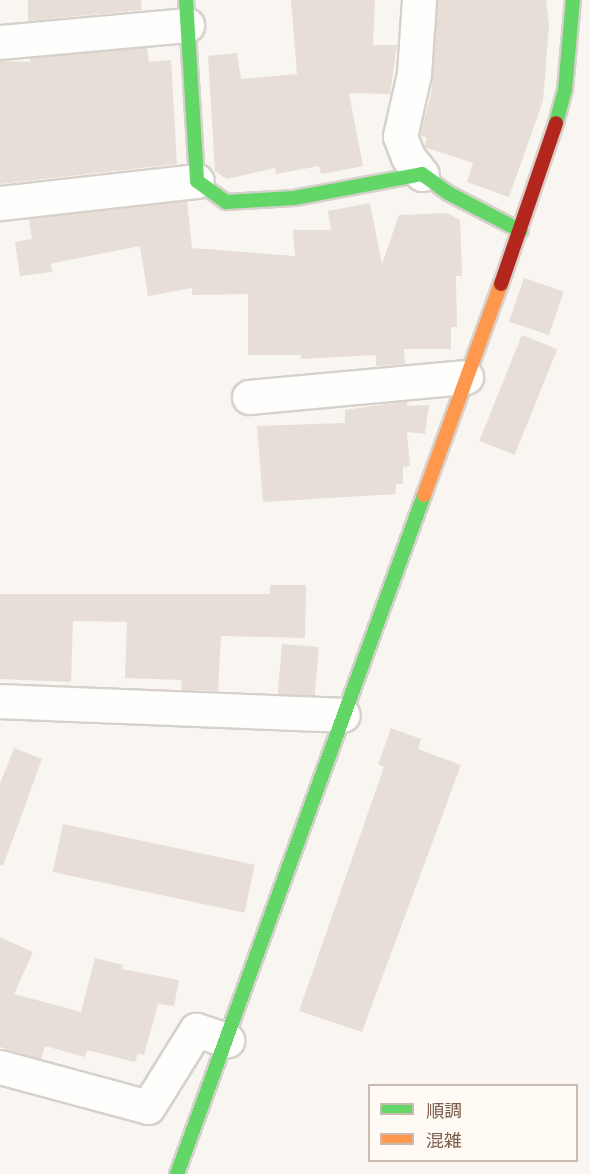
<!DOCTYPE html>
<meta charset="utf-8">
<style>
body{margin:0}
#map{position:relative;width:590px;height:1174px;overflow:hidden;background:#f9f5f0;font-family:"Exo 2","Noto Sans JP",sans-serif}
div>[style]{position:absolute}
.building>*{inset:0;background:#e6ded7;transform-origin:0 0}
.roads{filter:drop-shadow(2px 0 #d7d1cb) drop-shadow(-2px 0 #d7d1cb) drop-shadow(0 2px #d7d1cb) drop-shadow(0 -2px #d7d1cb)}
.street>*{height:33px;margin:-16.5px;padding:0 16.5px;transform-origin:16.5px;border-radius:16.5px;background:#fefefd}
.fast>*{height:14px;margin:-7px;padding:0 7px;transform-origin:7px;border-radius:7px;background:#63d668}
.slow>*{height:14px;margin:-7px;padding:0 7px;transform-origin:7px;border-radius:7px;background:#ff974d}
.jam>*{height:14px;margin:-7px;padding:0 7px;transform-origin:7px;border-radius:7px;background:#b3261e}
span{translate:-50% -50%;white-space:nowrap;text-align:center;line-height:1.15;-webkit-text-stroke:5px #fffaf3;paint-order:stroke}
.legend{position:absolute;left:368px;top:1084px;width:210px;height:78px;box-sizing:border-box;background:#fffaf3;border:2px solid #cabbb1;margin:0;padding:8px 10px;list-style:none;font-size:18px;color:#7a5c4d}
.legend li{display:flex;align-items:center;gap:12px;height:30px}
.legend b{width:30px;border:2px solid #cabbb1}
</style>
<div id="map">
<div class="building">
<i style="clip-path:polygon(28px 0,141px 0,142px 10px,28px 21px)"></i>
<i style="clip-path:polygon(291px 0,375px 0,373px 45px,397px 45px,390px 94px,349px 93px,363px 166px,321px 174px,319px 166px,276px 174px,275px 168px,227px 179px,215px 171px,208px 56px,237px 53px,241px 79px,297px 74px)"></i>
<i style="clip-path:polygon(438px 0,546px 0,549px 25px,543px 101px,509px 197px,467px 182px,473px 163px,424px 147px,427px 138px,420px 135px,431px 94px)"></i>
<i style="clip-path:polygon(147px 47px,149px 62px,171px 60px,177px 164px,0 184px,0 61px,30px 62px,30px 58px)"></i>
<i style="clip-path:polygon(187px 201px,192px 248px,295px 256px,293px 230px,331px 230px,328px 211px,370px 203px,382px 264px,399px 215px,447px 213px,460px 220px,462px 276px,456px 276px,457px 327px,451px 327px,451px 349px,404px 349px,405px 364px,376px 366px,376px 355px,301px 359px,301px 355px,248px 355px,248px 294px,192px 295px,192px 288px,148px 296px,140px 246px,58px 262px,51px 264px,52px 272px,20px 276px,15px 242px,32px 239px,29px 219px)"></i>
<i style="left:524px;top:278px;width:42px;height:46px;rotate:19deg"></i>
<i style="left:522px;top:335px;width:38px;height:114px;rotate:22deg"></i>
<i style="clip-path:polygon(407px 401px,407px 406px,429px 405px,425px 434px,407px 432px,410px 466px,403px 467px,403px 484px,396px 484px,395px 494px,263px 502px,257px 426px,345px 423px,345px 410px)"></i>
<i style="clip-path:polygon(270px 585px,306px 585px,305px 638px,221px 636px,218px 691px,181px 690px,182px 680px,125px 678px,127px 622px,73px 621px,71px 682px,0 679px,0 594px,270px 594px)"></i>
<i style="left:282px;top:644px;width:37px;height:50px;rotate:5deg"></i>
<i style="clip-path:polygon(391px 728px,421px 739px,418px 749px,461px 765px,362px 1032px,299px 1011px,384px 767px,378px 764px)"></i>
<i style="clip-path:polygon(14px 748px,42px 759px,3px 866px,0 865px,0 784px)"></i>
<i style="left:63px;top:824px;width:196px;height:49px;rotate:12deg"></i>
<i style="clip-path:polygon(0 937px,33px 952px,14px 994px,81px 1012px,95px 958px,123px 965px,122px 969px,179px 980px,174px 1006px,158px 1004px,144px 1055px,138px 1053px,135px 1062px,87px 1050px,85px 1057px,45px 1046px,41px 1059px,0 1047px)"></i>
</div>
<div class="roads">
<div class="street">
<i style="left:419px;top:0;width:74px;rotate:93.9deg"></i>
<i style="left:414px;top:74px;width:64px;rotate:102.7deg"></i>
<i style="left:400px;top:136px;width:22px;rotate:69deg"></i>
<i style="left:408px;top:157px;width:22px;rotate:51deg"></i>
<i style="left:0;top:42px;width:188px;rotate:-5.2deg"></i>
<i style="left:0;top:203px;width:198px;rotate:-6.4deg"></i>
<i style="left:249px;top:397px;width:218px;rotate:-5.3deg"></i>
<i style="left:0;top:701px;width:343px;rotate:2.3deg"></i>
<i style="left:0;top:1067px;width:153px;rotate:15.1deg"></i>
<i style="left:148px;top:1107px;width:91px;rotate:-58.1deg"></i>
<i style="left:196px;top:1030px;width:33px;rotate:18deg"></i>
</div>
<div class="fast">
<i style="left:186px;top:0;width:181px;rotate:86.5deg"></i>
<i style="left:197px;top:181px;width:36px;rotate:36deg"></i>
<i style="left:226px;top:202px;width:68px;rotate:-3.4deg"></i>
<i style="left:294px;top:198px;width:130px;rotate:-10.6deg"></i>
<i style="left:422px;top:174px;width:32px;rotate:36deg"></i>
<i style="left:448px;top:193px;width:82px;rotate:27.5deg"></i>
<i style="left:556px;top:123px;width:35px;rotate:-75deg"></i>
<i style="left:565px;top:89px;width:89px;rotate:-84.9deg"></i>
<i style="left:177px;top:1174px;width:723px;rotate:-70.01deg"></i>
</div>
<div class="slow">
<i style="left:424px;top:495px;width:225px;rotate:-70deg"></i>
</div>
<div class="jam">
<i style="left:501px;top:284px;width:170px;rotate:-71.1deg"></i>
</div>
</div>
<ul class="legend">
<li><b style="height:8px;background:#63d668"></b>順調</li>
<li><b style="height:8px;background:#ff974d"></b>混雑</li>
</ul>
</div>
